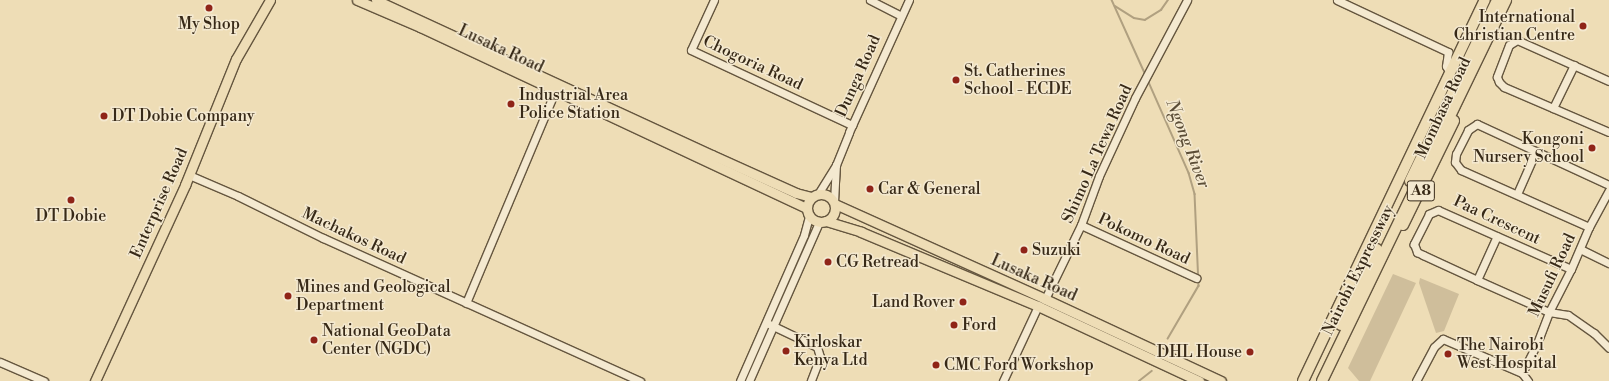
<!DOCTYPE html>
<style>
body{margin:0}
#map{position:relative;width:1609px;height:381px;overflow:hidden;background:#eeddb6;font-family:"Libre Bodoni",serif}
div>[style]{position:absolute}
.green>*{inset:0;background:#cfbe9b}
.stream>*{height:1.5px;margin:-0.75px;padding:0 0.75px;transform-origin:0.75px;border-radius:0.75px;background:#b0a080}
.roads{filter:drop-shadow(1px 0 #65563f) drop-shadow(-1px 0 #65563f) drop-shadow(0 1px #65563f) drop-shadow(0 -1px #65563f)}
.minor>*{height:7px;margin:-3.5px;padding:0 3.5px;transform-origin:3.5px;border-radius:3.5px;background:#f4e9d0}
.major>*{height:9px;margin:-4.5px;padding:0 4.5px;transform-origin:4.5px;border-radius:4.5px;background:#eeddb6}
.major>.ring{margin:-4.5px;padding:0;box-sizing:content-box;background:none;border:9px solid #eeddb6;border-radius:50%}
.highway>*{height:10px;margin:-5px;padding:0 5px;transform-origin:5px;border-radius:5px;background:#eeddb6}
.dots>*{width:11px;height:11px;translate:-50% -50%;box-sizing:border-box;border:2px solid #f4e9d0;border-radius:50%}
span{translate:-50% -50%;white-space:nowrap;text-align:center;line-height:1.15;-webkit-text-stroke:3px #f4e9d0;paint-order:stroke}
.shield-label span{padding:1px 3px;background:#f4e9d0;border:1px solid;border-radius:3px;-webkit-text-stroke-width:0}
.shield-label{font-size:15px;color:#372917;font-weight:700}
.poi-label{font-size:16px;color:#372917}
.right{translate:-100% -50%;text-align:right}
.left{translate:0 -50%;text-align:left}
.street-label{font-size:16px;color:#372917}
.water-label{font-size:17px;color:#5b4d36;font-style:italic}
</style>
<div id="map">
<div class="green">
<i style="clip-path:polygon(1393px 274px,1416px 283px,1370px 381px,1359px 381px,1348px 368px)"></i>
<i style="clip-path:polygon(1420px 278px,1459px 294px,1444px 331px,1436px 333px,1419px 283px)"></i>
</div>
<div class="stream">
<i style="left:1112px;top:0;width:80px;rotate:65.7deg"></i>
<i style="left:1115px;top:6px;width:22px;rotate:32deg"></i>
<i style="left:1134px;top:18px;width:11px;rotate:10deg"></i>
<i style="left:1145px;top:20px;width:19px;rotate:-32deg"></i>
<i style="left:1161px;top:10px;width:12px;rotate:-55deg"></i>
<i style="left:1148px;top:80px;width:102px;rotate:66.2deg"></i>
<i style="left:1189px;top:173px;width:22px;rotate:74deg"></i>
<i style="left:1195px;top:194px;width:92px;rotate:87.5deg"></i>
<i style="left:1199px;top:286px;width:61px;rotate:120.3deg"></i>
<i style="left:1139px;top:381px;width:16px;rotate:-38deg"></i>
</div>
<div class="roads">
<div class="minor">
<i style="left:714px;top:0;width:55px;rotate:114.7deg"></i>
<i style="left:691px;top:50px;width:178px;rotate:25deg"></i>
<i style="left:870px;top:0;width:35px;rotate:27deg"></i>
<i style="left:1337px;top:0;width:123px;rotate:25.1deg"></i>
<i style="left:1448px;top:52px;width:14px;rotate:98deg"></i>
<i style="left:1446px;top:66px;width:8px;rotate:60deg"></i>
<i style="left:1609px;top:81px;width:101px;rotate:-156deg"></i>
<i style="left:1517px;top:40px;width:9px;rotate:148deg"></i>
<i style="left:1509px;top:45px;width:34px;rotate:111deg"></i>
<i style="left:1497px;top:77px;width:5px;rotate:68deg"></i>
<i style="left:1499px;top:82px;width:7px;rotate:45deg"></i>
<i style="left:1504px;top:87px;width:114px;rotate:23.2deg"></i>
<i style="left:1553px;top:108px;width:48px;rotate:-64deg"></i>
<i style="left:189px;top:175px;width:53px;rotate:23.2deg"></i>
<i style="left:238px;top:196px;width:95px;rotate:26.3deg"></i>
<i style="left:323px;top:238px;width:348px;rotate:24.3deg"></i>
<i style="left:818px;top:194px;width:34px;rotate:-58deg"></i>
<i style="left:836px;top:165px;width:35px;rotate:-68deg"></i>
<i style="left:849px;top:132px;width:145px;rotate:-65.6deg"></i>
<i style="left:1517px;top:194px;width:47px;rotate:-66.2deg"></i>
<i style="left:834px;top:202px;width:37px;rotate:-87deg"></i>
<i style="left:1081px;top:225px;width:127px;rotate:24.7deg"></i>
<i style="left:1589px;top:227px;width:140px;rotate:-156deg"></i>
<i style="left:1461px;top:170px;width:10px;rotate:-127deg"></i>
<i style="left:1455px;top:162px;width:8px;rotate:-83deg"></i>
<i style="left:1456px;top:154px;width:27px;rotate:-63deg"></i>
<i style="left:1468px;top:130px;width:11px;rotate:-34deg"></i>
<i style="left:1477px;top:124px;width:145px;rotate:24.8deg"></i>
<i style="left:1580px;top:249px;width:32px;rotate:26deg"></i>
<i style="left:1571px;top:269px;width:145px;rotate:-156.1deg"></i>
<i style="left:1438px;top:210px;width:10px;rotate:156deg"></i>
<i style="left:1429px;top:214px;width:34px;rotate:117deg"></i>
<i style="left:1414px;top:244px;width:9px;rotate:69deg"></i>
<i style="left:1417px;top:252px;width:7px;rotate:27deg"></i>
<i style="left:1423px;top:255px;width:60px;rotate:24.8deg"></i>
<i style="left:1477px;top:280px;width:79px;rotate:24deg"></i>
<i style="left:1549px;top:312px;width:19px;rotate:9deg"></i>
<i style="left:1568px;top:315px;width:32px;rotate:35deg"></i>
<i style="left:1594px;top:333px;width:21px;rotate:45deg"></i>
<i style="left:1477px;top:280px;width:48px;rotate:-65.6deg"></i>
<i style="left:1045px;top:299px;width:82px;rotate:-64.1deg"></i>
<i style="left:1081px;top:225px;width:52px;rotate:-69.8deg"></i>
<i style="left:1099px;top:176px;width:86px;rotate:-65.2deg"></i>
<i style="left:1135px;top:98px;width:111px;rotate:-62deg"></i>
<i style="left:466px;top:303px;width:230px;rotate:-67.2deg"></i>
<i style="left:769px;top:324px;width:53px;rotate:25.6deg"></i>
<i style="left:817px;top:347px;width:10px;rotate:73deg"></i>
<i style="left:820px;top:357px;width:26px;rotate:111deg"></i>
<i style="left:0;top:362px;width:48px;rotate:23.4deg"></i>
<i style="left:1522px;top:373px;width:30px;rotate:-63deg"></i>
<i style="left:1536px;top:346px;width:36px;rotate:-69deg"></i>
<i style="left:1549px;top:312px;width:48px;rotate:-62.9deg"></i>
<i style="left:1571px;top:269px;width:46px;rotate:-66.8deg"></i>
<i style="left:1589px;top:227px;width:42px;rotate:-61.6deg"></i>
<i style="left:740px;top:381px;width:159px;rotate:-66.3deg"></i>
<i style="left:804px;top:235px;width:20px;rotate:-75deg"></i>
<i style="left:749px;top:381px;width:174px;rotate:-66.2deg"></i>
<i style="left:1003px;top:381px;width:83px;rotate:-65deg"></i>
<i style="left:1416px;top:381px;width:38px;rotate:-62deg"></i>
<i style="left:1434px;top:347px;width:12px;rotate:-42deg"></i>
<i style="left:1443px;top:339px;width:86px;rotate:23.3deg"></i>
<i style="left:1522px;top:373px;width:10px;rotate:53deg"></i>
</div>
<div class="major">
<i style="left:357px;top:0;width:69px;rotate:23.2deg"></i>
<i style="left:420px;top:27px;width:426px;rotate:25.1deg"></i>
<i style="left:376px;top:0;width:370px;rotate:24.8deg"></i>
<i style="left:712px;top:155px;width:92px;rotate:24.3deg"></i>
<i style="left:796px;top:193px;width:16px;rotate:15deg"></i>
<i class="ring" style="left:807px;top:194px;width:19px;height:19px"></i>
<i style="left:835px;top:204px;width:230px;rotate:24.3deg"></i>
<i style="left:1045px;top:299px;width:194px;rotate:25deg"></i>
<i style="left:826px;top:221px;width:37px;rotate:17deg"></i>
<i style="left:861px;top:232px;width:192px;rotate:22.7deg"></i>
<i style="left:1038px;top:306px;width:178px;rotate:25deg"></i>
<i style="left:95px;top:381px;width:216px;rotate:-65.3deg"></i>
<i style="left:185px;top:185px;width:136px;rotate:-68deg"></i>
<i style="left:236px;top:59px;width:68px;rotate:-60deg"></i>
</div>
<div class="highway">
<i style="left:1410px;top:181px;width:201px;rotate:-64.3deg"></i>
<i style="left:1403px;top:225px;width:116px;rotate:-63.9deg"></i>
<i style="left:1341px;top:325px;width:84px;rotate:-64.7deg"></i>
<i style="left:1303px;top:381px;width:422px;rotate:-64.5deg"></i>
<i style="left:1322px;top:381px;width:423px;rotate:-64.2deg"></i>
</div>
</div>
<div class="dots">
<i style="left:209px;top:8px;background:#8f2418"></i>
<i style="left:1583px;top:26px;background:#8f2418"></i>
<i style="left:956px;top:80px;background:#8f2418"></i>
<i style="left:511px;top:104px;background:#8f2418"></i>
<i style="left:104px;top:116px;background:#8f2418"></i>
<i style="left:1592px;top:148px;background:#8f2418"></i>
<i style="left:870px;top:189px;background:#8f2418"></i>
<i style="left:71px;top:200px;background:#8f2418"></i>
<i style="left:1024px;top:250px;background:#8f2418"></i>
<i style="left:828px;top:262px;background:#8f2418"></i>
<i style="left:288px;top:296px;background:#8f2418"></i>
<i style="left:963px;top:302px;background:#8f2418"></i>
<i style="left:954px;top:325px;background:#8f2418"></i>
<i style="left:314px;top:340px;background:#8f2418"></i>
<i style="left:786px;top:351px;background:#8f2418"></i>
<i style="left:1250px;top:352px;background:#8f2418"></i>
<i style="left:1448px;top:354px;background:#8f2418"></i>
<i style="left:936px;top:365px;background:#8f2418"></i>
</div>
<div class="shield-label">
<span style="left:1421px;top:191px">A8</span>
</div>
<div class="poi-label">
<span class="right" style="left:1575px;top:26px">International<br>Christian Centre</span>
<span style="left:209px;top:24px">My Shop</span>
<span class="left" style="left:964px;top:80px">St. Catherines<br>School - ECDE</span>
<span class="left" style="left:519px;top:104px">Industrial Area<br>Police Station</span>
<span class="left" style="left:112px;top:116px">DT Dobie Company</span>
<span class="right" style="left:1584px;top:148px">Kongoni<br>Nursery School</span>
<span class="left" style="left:878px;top:189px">Car &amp; General</span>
<span style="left:71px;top:216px">DT Dobie</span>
<span class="left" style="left:1032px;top:250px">Suzuki</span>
<span class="left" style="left:836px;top:262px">CG Retread</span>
<span class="left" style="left:296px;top:296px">Mines and Geological<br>Department</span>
<span class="right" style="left:955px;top:302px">Land Rover</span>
<span class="left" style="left:962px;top:325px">Ford</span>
<span class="left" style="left:322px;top:340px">National GeoData<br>Center (NGDC)</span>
<span class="left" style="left:794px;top:351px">Kirloskar<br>Kenya Ltd</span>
<span class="left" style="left:1457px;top:354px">The Nairobi<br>West Hospital</span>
<span class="right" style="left:1242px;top:352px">DHL House</span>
<span class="left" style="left:944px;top:365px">CMC Ford Workshop</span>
</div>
<div class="street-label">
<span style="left:501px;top:49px;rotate:25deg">Lusaka Road</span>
<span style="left:753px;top:63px;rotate:25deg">Chogoria Road</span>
<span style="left:858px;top:76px;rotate:-66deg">Dunga Road</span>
<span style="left:1443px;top:108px;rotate:-65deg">Mombasa Road</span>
<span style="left:1097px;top:154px;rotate:-66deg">Shimo La Tewa Road</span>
<span style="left:159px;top:203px;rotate:-66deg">Enterprise Road</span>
<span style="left:1497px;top:220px;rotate:25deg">Paa Crescent</span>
<span style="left:354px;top:236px;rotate:25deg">Machakos Road</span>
<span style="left:1144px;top:239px;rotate:25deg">Pokomo Road</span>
<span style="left:1358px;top:270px;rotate:-64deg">Nairobi Expressway</span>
<span style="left:1552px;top:275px;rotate:-65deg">Musufi Road</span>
<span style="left:1034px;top:278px;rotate:24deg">Lusaka Road</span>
</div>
<div class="water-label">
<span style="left:1187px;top:144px;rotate:69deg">Ngong River</span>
</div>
</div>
